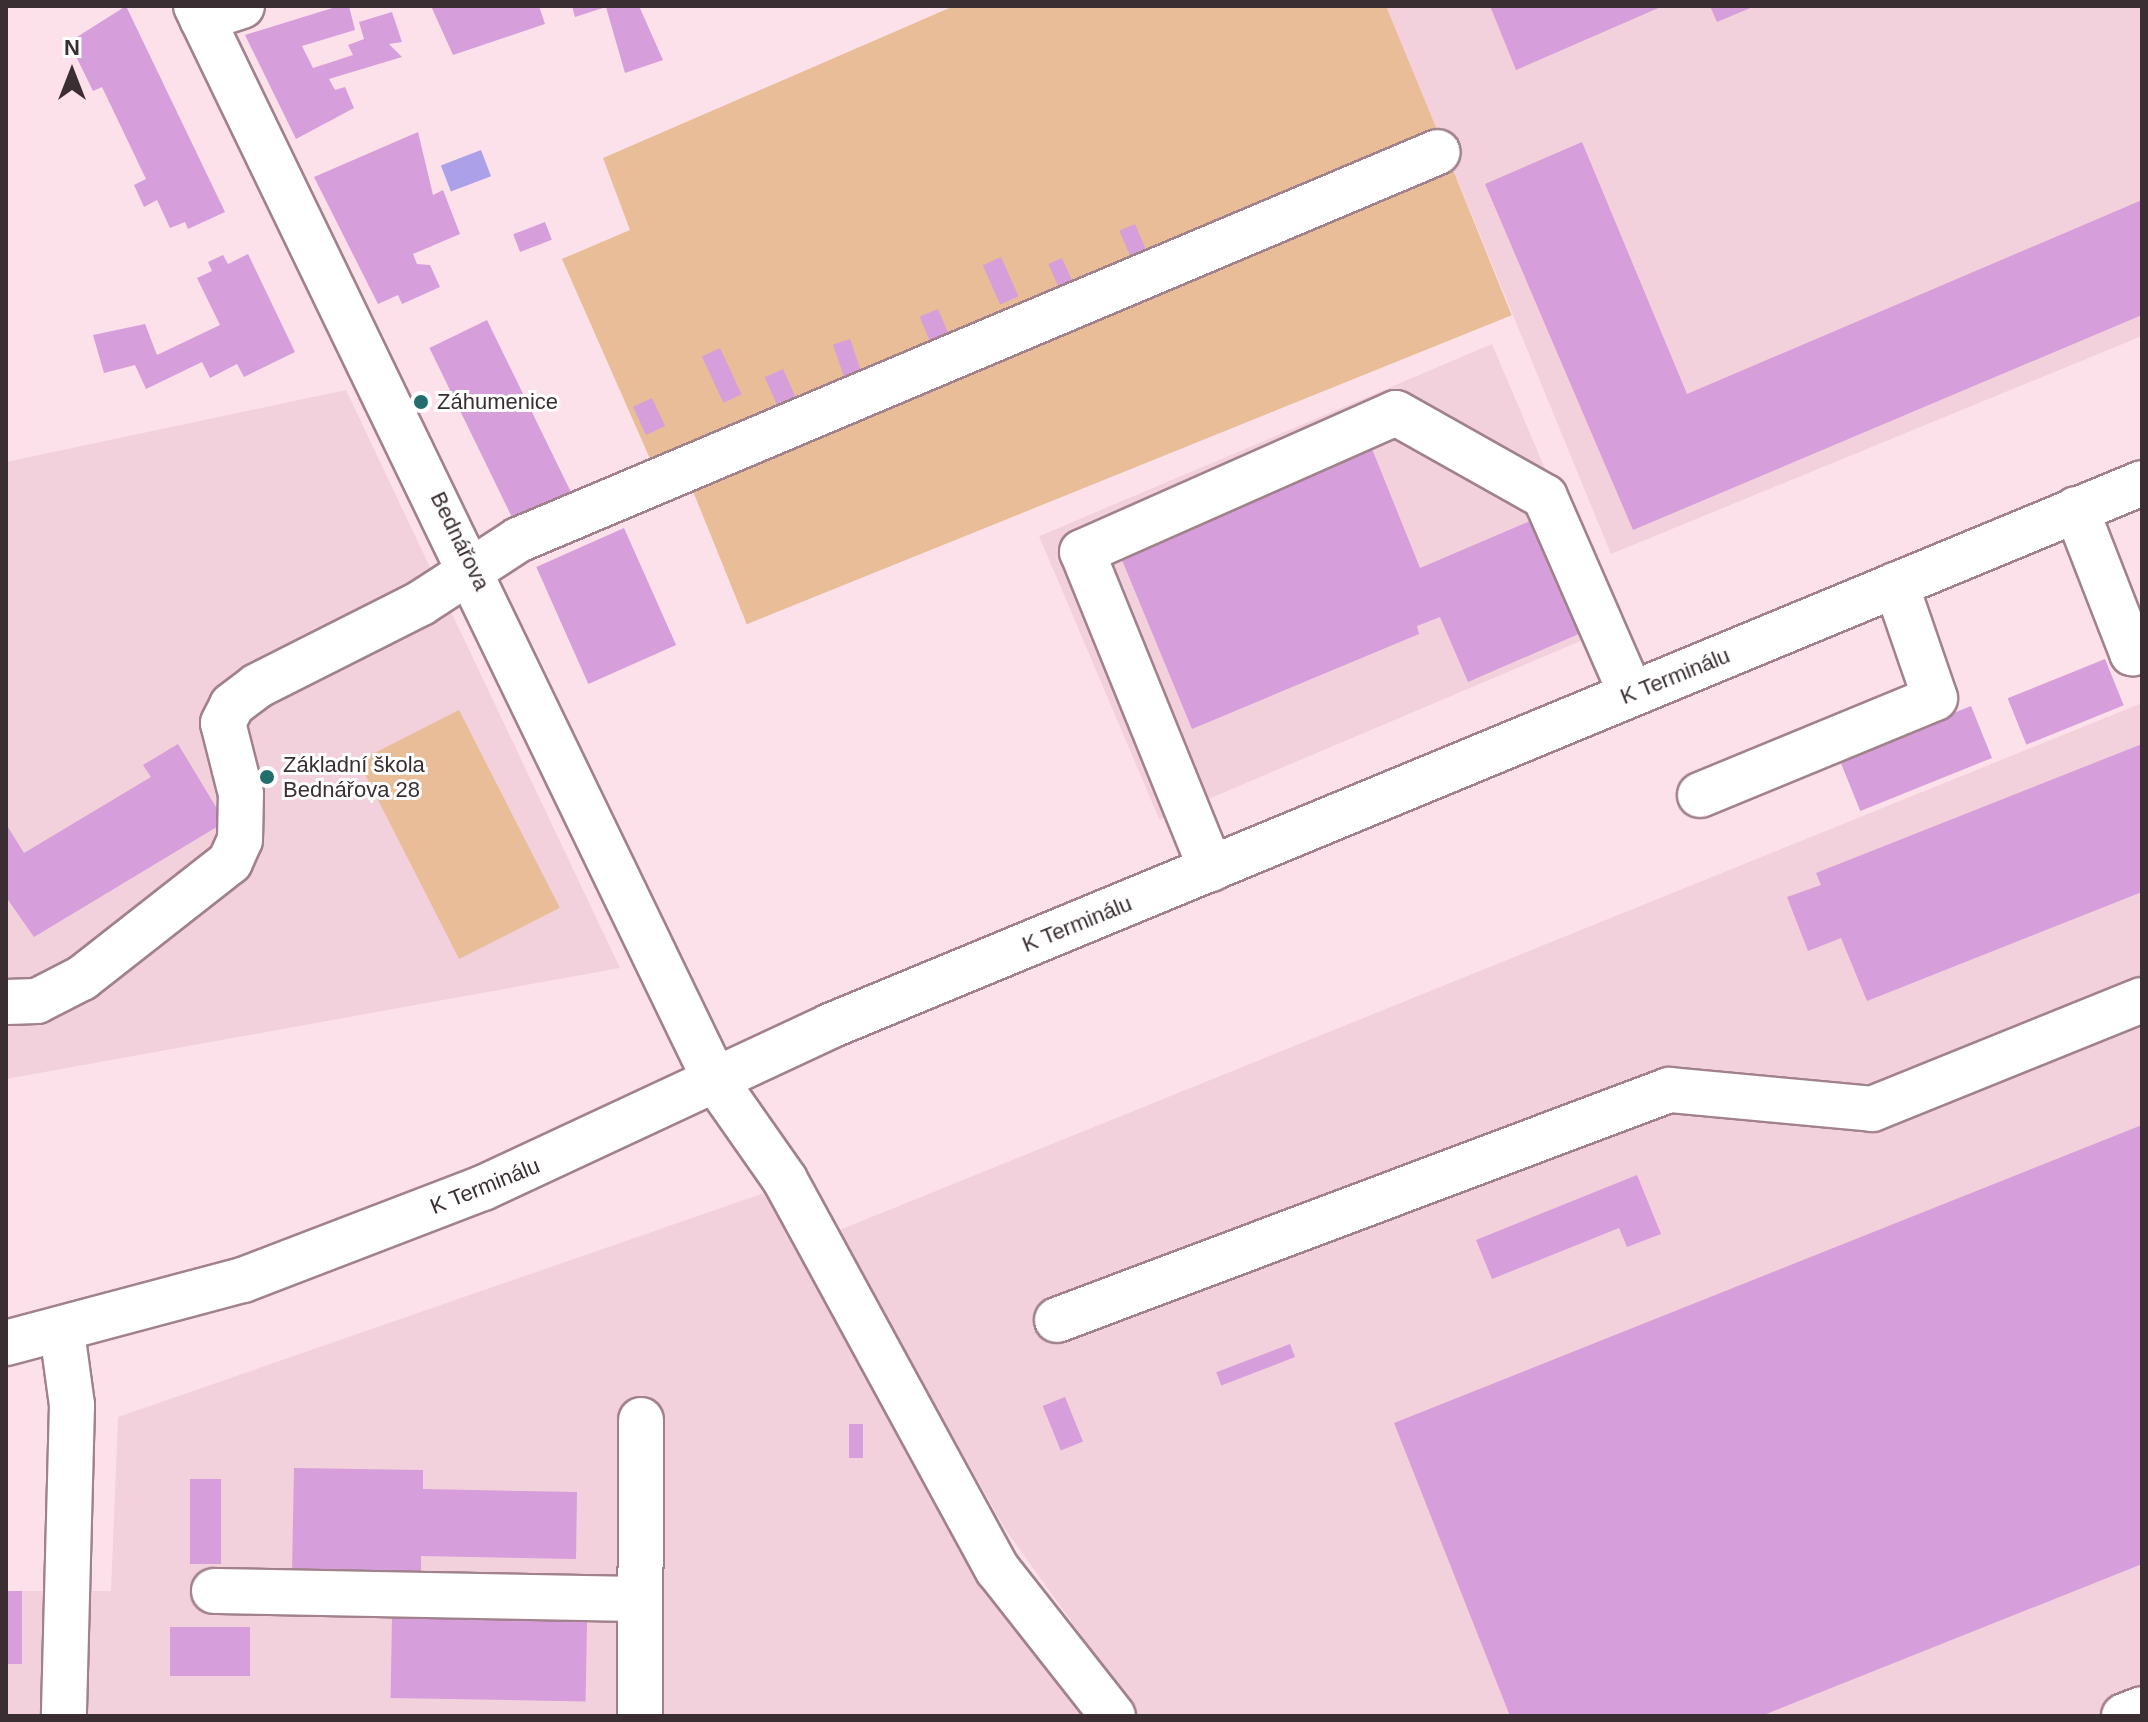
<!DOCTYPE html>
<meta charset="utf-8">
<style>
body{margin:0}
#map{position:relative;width:2148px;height:1722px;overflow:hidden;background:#fde1ea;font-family:Helvetica,sans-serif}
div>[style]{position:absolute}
.built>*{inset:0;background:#f2d1dc;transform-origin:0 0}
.green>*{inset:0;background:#e8bd97;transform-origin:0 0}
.water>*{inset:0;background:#aca0e9;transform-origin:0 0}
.building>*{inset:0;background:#d69eda;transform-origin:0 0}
.roads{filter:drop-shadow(2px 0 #a1828c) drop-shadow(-2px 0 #a1828c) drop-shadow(0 2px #a1828c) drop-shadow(0 -2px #a1828c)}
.minor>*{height:44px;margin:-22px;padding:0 22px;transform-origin:22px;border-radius:22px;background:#fff}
.dots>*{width:22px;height:22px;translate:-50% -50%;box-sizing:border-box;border:4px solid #fff;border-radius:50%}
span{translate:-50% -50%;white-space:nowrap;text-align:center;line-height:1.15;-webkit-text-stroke:6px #fff;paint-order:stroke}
.poi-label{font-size:22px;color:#3b2e32}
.left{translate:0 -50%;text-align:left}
.street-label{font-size:22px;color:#3b2e32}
.frame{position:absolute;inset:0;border:8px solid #3b2e32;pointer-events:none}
.north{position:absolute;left:32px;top:32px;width:80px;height:80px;-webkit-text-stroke:6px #fff;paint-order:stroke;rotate:0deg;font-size:22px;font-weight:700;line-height:32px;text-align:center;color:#3b2e32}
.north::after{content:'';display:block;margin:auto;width:28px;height:36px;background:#3b2e32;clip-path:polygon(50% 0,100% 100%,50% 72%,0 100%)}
</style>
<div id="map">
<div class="built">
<i style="clip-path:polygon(1386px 6px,2142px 6px,2142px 336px,1611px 554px)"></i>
<i style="left:1492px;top:344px;width:308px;height:492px;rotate:67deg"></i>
<i style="clip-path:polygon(346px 390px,620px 968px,6px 1079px,6px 462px)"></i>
<i style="clip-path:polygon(2142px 703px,2142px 1716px,1139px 1716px,1005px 1529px,837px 1231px)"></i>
<i style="clip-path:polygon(770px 1191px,1096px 1716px,6px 1716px,6px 1591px,111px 1591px,118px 1417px)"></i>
</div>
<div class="green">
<i style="clip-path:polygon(954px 6px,1386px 6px,1442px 142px,651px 461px,562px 259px,630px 230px,603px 158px)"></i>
<i style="left:1451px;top:165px;width:162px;height:825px;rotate:68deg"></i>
<i style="left:459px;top:710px;width:222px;height:113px;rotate:63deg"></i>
</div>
<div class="water">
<i style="left:481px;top:150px;width:28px;height:43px;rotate:69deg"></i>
</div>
<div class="building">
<i style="clip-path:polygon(126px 6px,225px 212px,188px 229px,185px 222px,170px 228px,157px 200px,144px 207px,134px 185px,146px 179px,102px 87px,93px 91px,69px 42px)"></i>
<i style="clip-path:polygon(339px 6px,349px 6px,355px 30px,302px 46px,313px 68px,353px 55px,348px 45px,364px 39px,359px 22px,392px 12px,402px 42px,389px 44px,402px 57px,329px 79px,335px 90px,345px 87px,354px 108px,296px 139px,245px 35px)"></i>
<i style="clip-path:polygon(431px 6px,539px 6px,545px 24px,453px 55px)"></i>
<i style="clip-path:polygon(572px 6px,639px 6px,663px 60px,625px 73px,606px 7px,575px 17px)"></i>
<i style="clip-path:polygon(1490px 6px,1663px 6px,1516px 70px)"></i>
<i style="clip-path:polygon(1710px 6px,1755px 6px,1717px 22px)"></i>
<i style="clip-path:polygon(418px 132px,433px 195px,443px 190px,460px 234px,413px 254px,417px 264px,430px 265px,440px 287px,402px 304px,398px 295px,378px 304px,314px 177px)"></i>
<i style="clip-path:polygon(1582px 142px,1687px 394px,2142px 200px,2142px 315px,1633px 530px,1485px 184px)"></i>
<i style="left:545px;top:222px;width:19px;height:34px;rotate:69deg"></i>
<i style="left:1135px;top:224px;width:38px;height:17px;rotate:67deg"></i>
<i style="clip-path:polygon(248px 254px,295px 352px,244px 377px,237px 364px,210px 378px,202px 362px,146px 389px,135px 365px,104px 373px,93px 335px,145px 324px,157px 355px,220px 325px,197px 278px,212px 271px,208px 262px,223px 255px,228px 264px)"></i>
<i style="left:1001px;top:257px;width:43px;height:20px;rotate:66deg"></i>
<i style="left:1062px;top:258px;width:35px;height:15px;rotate:66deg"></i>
<i style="left:938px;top:309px;width:36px;height:20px;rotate:67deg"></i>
<i style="left:487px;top:320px;width:197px;height:64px;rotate:64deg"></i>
<i style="left:850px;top:339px;width:40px;height:18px;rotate:71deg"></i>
<i style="left:720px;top:348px;width:51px;height:20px;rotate:65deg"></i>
<i style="left:783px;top:369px;width:39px;height:20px;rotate:66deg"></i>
<i style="left:652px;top:398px;width:31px;height:21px;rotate:65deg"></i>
<i style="clip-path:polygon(1370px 444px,1420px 568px,1535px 519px,1581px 633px,1468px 682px,1440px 617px,1417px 626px,1419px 634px,1192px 729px,1117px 548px)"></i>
<i style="left:624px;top:528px;width:128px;height:96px;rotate:66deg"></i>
<i style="left:2105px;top:659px;width:50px;height:105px;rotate:68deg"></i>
<i style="left:1971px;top:706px;width:56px;height:142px;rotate:68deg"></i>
<i style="clip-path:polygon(178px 744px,225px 822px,34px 937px,6px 897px,6px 824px,24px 853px,151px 777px,143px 765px)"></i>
<i style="clip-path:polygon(2142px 744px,2142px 892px,1867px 1001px,1841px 938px,1808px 951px,1787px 897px,1821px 885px,1816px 873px)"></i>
<i style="clip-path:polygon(2142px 1125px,2142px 1564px,1761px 1716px,1510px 1716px,1394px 1423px)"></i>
<i style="clip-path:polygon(1637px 1175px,1661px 1234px,1627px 1247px,1619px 1228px,1492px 1279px,1476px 1240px)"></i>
<i style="left:1290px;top:1344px;width:14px;height:79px;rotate:69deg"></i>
<i style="left:1065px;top:1397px;width:48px;height:24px;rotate:68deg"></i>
<i style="left:849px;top:1424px;width:14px;height:34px"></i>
<i style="clip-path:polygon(294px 1468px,423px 1470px,423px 1489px,577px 1492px,576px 1559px,421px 1556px,421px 1575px,292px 1573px)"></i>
<i style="left:190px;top:1479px;width:31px;height:85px"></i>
<i style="left:6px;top:1591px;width:16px;height:73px"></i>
<i style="left:392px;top:1618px;width:195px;height:80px;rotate:1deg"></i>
<i style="left:170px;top:1627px;width:80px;height:49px"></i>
</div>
<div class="roads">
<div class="minor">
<i style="left:196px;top:6px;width:1193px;rotate:64.21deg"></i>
<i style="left:715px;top:1080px;width:122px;rotate:55deg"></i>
<i style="left:785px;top:1180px;width:444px;rotate:61.4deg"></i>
<i style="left:998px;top:1570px;width:186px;rotate:51.8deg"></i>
<i style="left:202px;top:19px;width:42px;rotate:-18deg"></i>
<i style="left:2076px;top:509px;width:155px;rotate:68.7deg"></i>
<i style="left:2132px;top:653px;width:11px;rotate:-22deg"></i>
<i style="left:1700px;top:795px;width:254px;rotate:-22.4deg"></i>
<i style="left:1935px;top:698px;width:120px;rotate:-109deg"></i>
<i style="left:1211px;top:869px;width:342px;rotate:-112.1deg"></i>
<i style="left:1082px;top:552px;width:343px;rotate:-23.9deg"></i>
<i style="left:1396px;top:413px;width:171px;rotate:29.4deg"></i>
<i style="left:1545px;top:497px;width:215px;rotate:66.4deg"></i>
<i style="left:6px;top:1002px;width:31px;rotate:-2deg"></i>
<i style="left:37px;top:1001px;width:51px;rotate:-27.1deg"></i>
<i style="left:82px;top:978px;width:188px;rotate:-38.1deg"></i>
<i style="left:230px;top:862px;width:24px;rotate:-66deg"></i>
<i style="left:240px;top:840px;width:46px;rotate:-88.8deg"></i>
<i style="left:241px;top:794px;width:73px;rotate:-104.2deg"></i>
<i style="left:223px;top:723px;width:20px;rotate:-63deg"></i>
<i style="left:232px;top:705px;width:31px;rotate:-37deg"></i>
<i style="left:257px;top:686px;width:184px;rotate:-26.8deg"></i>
<i style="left:421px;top:603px;width:116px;rotate:-33deg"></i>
<i style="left:518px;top:540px;width:998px;rotate:-22.87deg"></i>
<i style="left:1057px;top:1320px;width:654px;rotate:-20.6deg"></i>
<i style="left:1669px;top:1090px;width:204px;rotate:5.3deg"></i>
<i style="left:1872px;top:1109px;width:291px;rotate:-22deg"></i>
<i style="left:62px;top:1332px;width:74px;rotate:82.2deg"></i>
<i style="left:72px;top:1405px;width:311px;rotate:91.5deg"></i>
<i style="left:6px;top:1343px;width:245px;rotate:-14.9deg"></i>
<i style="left:243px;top:1280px;width:257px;rotate:-21deg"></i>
<i style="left:483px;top:1188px;width:383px;rotate:-25deg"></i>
<i style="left:830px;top:1026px;width:1420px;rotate:-22.48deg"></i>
<i style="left:214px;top:1591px;width:426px;rotate:1.1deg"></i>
<i style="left:640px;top:1716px;width:296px;rotate:-89.8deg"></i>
<i style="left:2124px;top:1716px;width:19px;rotate:-21deg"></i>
</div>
</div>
<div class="dots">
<i style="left:421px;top:402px;background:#236e6c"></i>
<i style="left:267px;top:777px;background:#236e6c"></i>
</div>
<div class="poi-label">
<span class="left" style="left:437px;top:402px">Záhumenice</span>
<span class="left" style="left:283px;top:777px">Základní škola<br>Bednářova 28</span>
</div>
<div class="street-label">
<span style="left:460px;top:541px;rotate:64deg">Bednářova</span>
<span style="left:1675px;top:676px;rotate:-22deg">K Terminálu</span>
<span style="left:1077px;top:924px;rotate:-22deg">K Terminálu</span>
<span style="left:485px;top:1186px;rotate:-22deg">K Terminálu</span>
</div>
<div class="frame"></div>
<div class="north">N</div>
</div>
